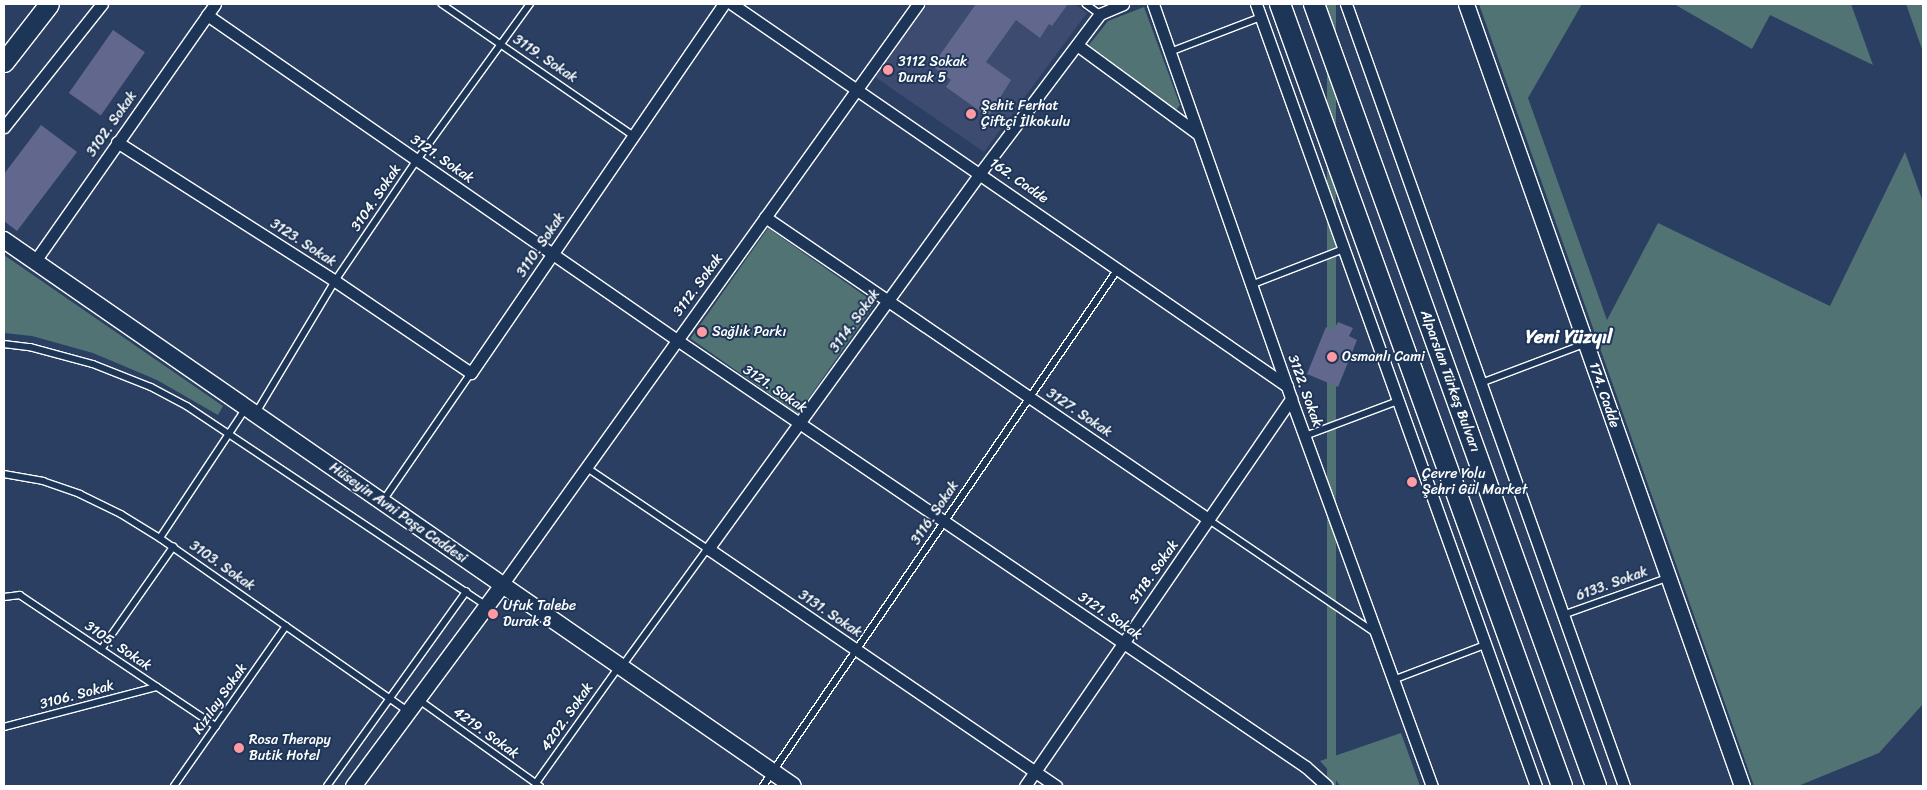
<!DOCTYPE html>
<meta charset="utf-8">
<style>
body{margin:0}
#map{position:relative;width:1927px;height:790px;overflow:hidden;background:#2b3f62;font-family:Sriracha,sans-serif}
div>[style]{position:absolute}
.built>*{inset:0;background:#3c4b6f}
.green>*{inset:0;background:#517374;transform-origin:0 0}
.building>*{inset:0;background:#62678d;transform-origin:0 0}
.roads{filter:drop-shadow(1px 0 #fff) drop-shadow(-1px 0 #fff) drop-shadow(0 1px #fff) drop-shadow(0 -1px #fff)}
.service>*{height:5.5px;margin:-2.75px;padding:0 2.75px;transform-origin:2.75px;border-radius:2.75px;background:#1d3557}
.minor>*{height:11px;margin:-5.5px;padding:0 5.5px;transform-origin:5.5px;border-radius:5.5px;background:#1d3557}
.tertiary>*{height:15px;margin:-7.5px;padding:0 7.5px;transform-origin:7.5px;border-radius:7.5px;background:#1d3557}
.secondary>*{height:16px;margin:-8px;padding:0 8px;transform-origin:8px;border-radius:8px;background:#1d3557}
.primary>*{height:19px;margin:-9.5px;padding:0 9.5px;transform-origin:9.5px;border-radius:9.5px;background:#1d3557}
.trunk>*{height:20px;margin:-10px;padding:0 10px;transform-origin:10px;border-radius:10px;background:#1d3557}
.dots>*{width:14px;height:14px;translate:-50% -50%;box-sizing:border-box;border:2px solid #1d3557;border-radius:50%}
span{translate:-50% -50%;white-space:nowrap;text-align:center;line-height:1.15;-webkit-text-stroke:4px #1d3557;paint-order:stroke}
.street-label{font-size:14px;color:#fff}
.poi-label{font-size:14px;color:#fff}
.left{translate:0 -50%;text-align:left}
.district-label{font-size:19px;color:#fff;font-weight:700}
.frame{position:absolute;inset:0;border:5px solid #fff;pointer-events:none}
</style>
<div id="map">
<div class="built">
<i style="clip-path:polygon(928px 4px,1075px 4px,1087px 13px,984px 152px,875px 77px)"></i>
</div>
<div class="green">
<i style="left:1327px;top:4px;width:9px;height:831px"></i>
<i style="clip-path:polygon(1479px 4px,1582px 4px,1528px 98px,1607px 320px,1658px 223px,1830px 306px,1905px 152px,1923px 202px,1923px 704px,1879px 753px,1798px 786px,1754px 786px)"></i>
<i style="clip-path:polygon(1674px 4px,1851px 4px,1873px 65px,1770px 15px,1752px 49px)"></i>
<i style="clip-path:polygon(1906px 4px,1923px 4px,1923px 52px)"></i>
<i style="clip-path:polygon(1144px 7px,1180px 105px,1176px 110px,1089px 45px,1108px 21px)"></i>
<i style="left:768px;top:228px;width:131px;height:135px;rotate:35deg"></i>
<i style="clip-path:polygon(4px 255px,223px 406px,218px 415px,157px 380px,93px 353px,32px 336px,4px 333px)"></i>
<i style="clip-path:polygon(1401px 733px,1420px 786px,1340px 786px,1331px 773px,1320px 761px)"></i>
</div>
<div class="building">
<i style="clip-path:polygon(976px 4px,1068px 4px,1052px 26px,1049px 24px,1040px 38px,1016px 20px,986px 62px,1011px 80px,988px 117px,946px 87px,951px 80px,932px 66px)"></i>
<i style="left:113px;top:30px;width:39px;height:77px;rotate:35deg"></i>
<i style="clip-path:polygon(41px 125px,77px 152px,17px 231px,4px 221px,4px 174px)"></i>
<i style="clip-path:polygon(1338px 322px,1353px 328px,1349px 336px,1357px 340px,1338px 387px,1307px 374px,1326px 327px,1334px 330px)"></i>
</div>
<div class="roads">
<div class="service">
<i style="left:442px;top:4px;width:233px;rotate:34.5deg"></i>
<i style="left:1086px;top:4px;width:17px;rotate:36deg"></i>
<i style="left:1170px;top:52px;width:97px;rotate:-21deg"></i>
<i style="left:1251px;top:285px;width:100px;rotate:-21.2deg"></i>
<i style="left:4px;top:344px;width:26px;rotate:7deg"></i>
<i style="left:30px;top:347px;width:65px;rotate:15.1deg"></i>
<i style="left:93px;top:364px;width:62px;rotate:21.6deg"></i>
<i style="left:151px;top:387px;width:41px;rotate:27.8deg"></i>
<i style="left:187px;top:406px;width:358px;rotate:33.7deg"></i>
<i style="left:1481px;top:383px;width:110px;rotate:-20.7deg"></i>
<i style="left:256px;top:413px;width:154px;rotate:-59.1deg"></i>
<i style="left:335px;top:281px;width:146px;rotate:-55.9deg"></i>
<i style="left:417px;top:160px;width:193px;rotate:-54.1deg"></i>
<i style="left:1305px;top:436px;width:99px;rotate:-20.6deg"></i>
<i style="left:586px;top:467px;width:147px;rotate:33.9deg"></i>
<i style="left:708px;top:549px;width:145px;rotate:126deg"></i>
<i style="left:4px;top:474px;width:40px;rotate:10deg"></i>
<i style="left:43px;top:481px;width:39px;rotate:19deg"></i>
<i style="left:80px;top:494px;width:46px;rotate:26deg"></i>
<i style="left:121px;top:514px;width:46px;rotate:31.6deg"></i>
<i style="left:160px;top:538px;width:301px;rotate:34.9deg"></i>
<i style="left:383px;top:501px;width:155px;rotate:-55.5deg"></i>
<i style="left:1208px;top:519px;width:201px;rotate:34.2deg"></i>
<i style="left:160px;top:538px;width:156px;rotate:-56.5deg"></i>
<i style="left:4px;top:597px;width:16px;rotate:-7deg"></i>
<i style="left:20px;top:595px;width:236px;rotate:33.8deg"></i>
<i style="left:1563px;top:615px;width:110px;rotate:-19.6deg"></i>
<i style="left:101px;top:650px;width:126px;rotate:-55deg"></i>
<i style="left:1393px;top:680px;width:98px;rotate:-20.8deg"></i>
<i style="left:418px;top:699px;width:150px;rotate:35.5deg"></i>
<i style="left:4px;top:727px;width:158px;rotate:-14.7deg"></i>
<i style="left:536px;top:783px;width:141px;rotate:-54.5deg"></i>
<i style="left:174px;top:786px;width:195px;rotate:-55deg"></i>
<i style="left:327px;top:786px;width:239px;rotate:-54.4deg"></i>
<i style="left:763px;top:786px;width:627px;rotate:-55.52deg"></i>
</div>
<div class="minor">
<i style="left:732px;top:4px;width:674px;rotate:34.54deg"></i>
<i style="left:1153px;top:4px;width:418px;rotate:70.7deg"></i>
<i style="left:1291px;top:399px;width:412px;rotate:70deg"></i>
<i style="left:1256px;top:4px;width:831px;rotate:70.3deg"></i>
<i style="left:1346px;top:4px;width:830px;rotate:70.43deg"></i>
<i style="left:207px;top:15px;width:571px;rotate:34.66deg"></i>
<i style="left:677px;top:340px;width:760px;rotate:34.17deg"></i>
<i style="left:1306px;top:767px;width:28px;rotate:42deg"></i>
<i style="left:1077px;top:45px;width:150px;rotate:36.3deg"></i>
<i style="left:4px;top:127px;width:157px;rotate:-51.5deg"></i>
<i style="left:117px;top:142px;width:259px;rotate:32.5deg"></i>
<i style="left:335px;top:281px;width:164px;rotate:34.1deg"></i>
<i style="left:471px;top:373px;width:447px;rotate:-55.6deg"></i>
<i style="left:765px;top:217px;width:536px;rotate:34.28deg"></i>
<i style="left:35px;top:261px;width:314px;rotate:-55deg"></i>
<i style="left:502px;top:585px;width:715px;rotate:-54.4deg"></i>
<i style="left:1025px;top:786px;width:470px;rotate:-55.5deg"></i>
<i style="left:1056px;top:786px;width:421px;rotate:-145.7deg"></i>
<i style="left:708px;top:549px;width:464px;rotate:-54.1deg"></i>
<i style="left:980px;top:173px;width:199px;rotate:-53deg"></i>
<i style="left:1100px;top:14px;width:25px;rotate:-23deg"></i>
</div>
<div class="tertiary">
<i style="left:1466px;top:4px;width:829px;rotate:70.56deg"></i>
<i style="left:353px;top:786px;width:250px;rotate:-53.5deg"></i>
</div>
<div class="secondary">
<i style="left:4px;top:240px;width:959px;rotate:34.68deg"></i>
</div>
<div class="primary">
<i style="left:4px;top:62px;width:73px;rotate:-52.2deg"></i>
</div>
<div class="trunk">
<i style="left:1280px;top:4px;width:831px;rotate:70.17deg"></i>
<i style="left:1314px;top:4px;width:831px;rotate:70.17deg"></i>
</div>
</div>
<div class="dots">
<i style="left:888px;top:70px;background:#ff9aa2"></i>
<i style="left:971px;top:114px;background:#ff9aa2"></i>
<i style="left:702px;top:332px;background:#ff9aa2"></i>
<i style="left:1332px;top:357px;background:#ff9aa2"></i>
<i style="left:1412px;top:482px;background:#ff9aa2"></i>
<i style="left:493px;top:614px;background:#ff9aa2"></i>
<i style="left:239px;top:748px;background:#ff9aa2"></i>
</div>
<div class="street-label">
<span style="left:545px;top:59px;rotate:34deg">3119. Sokak</span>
<span style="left:112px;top:124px;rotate:-55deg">3102. Sokak</span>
<span style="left:442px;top:159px;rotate:35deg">3121. Sokak</span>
<span style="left:1019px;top:181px;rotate:35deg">162. Cadde</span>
<span style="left:376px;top:198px;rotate:-56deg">3104. Sokak</span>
<span style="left:303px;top:243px;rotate:33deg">3123. Sokak</span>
<span style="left:541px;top:245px;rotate:-56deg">3110. Sokak</span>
<span style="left:698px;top:285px;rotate:-54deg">3112. Sokak</span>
<span style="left:855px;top:321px;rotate:-54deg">3114. Sokak</span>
<span style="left:1450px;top:381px;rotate:70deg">Alparslan Türkeş Bulvarı</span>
<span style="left:775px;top:389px;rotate:34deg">3121. Sokak</span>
<span style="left:1305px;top:391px;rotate:70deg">3122. Sokak</span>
<span style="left:1604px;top:395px;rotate:71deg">174. Cadde</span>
<span style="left:1079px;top:413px;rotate:34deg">3127. Sokak</span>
<span style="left:398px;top:513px;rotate:35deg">Hüseyin Avni Paşa Caddesi</span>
<span style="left:935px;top:513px;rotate:-56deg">3116. Sokak</span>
<span style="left:222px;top:566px;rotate:35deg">3103. Sokak</span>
<span style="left:1154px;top:572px;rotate:-55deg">3118. Sokak</span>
<span style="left:1612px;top:584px;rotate:-20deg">6133. Sokak</span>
<span style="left:830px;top:614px;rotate:34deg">3131. Sokak</span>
<span style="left:1110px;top:616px;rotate:34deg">3121. Sokak</span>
<span style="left:118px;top:646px;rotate:34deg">3105. Sokak</span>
<span style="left:77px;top:695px;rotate:-15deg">3106. Sokak</span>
<span style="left:220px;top:699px;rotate:-55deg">Kızılay Sokak</span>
<span style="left:567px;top:717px;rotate:-55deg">4202. Sokak</span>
<span style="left:486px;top:733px;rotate:36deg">4219. Sokak</span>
</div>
<div class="poi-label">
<span class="left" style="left:898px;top:70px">3112 Sokak<br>Durak 5</span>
<span class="left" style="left:981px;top:114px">Şehit Ferhat<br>Çiftçi İlkokulu</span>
<span class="left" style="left:712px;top:332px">Sağlık Parkı</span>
<span class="left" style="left:1342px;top:357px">Osmanlı Cami</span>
<span class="left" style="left:1422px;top:482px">Çevre Yolu<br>Şehri Gül Market</span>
<span class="left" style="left:503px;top:614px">Ufuk Talebe<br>Durak 8</span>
<span class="left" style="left:249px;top:748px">Rosa Therapy<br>Butik Hotel</span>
</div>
<div class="district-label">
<span style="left:1569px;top:337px">Yeni Yüzyıl</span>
</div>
<div class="frame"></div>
</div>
